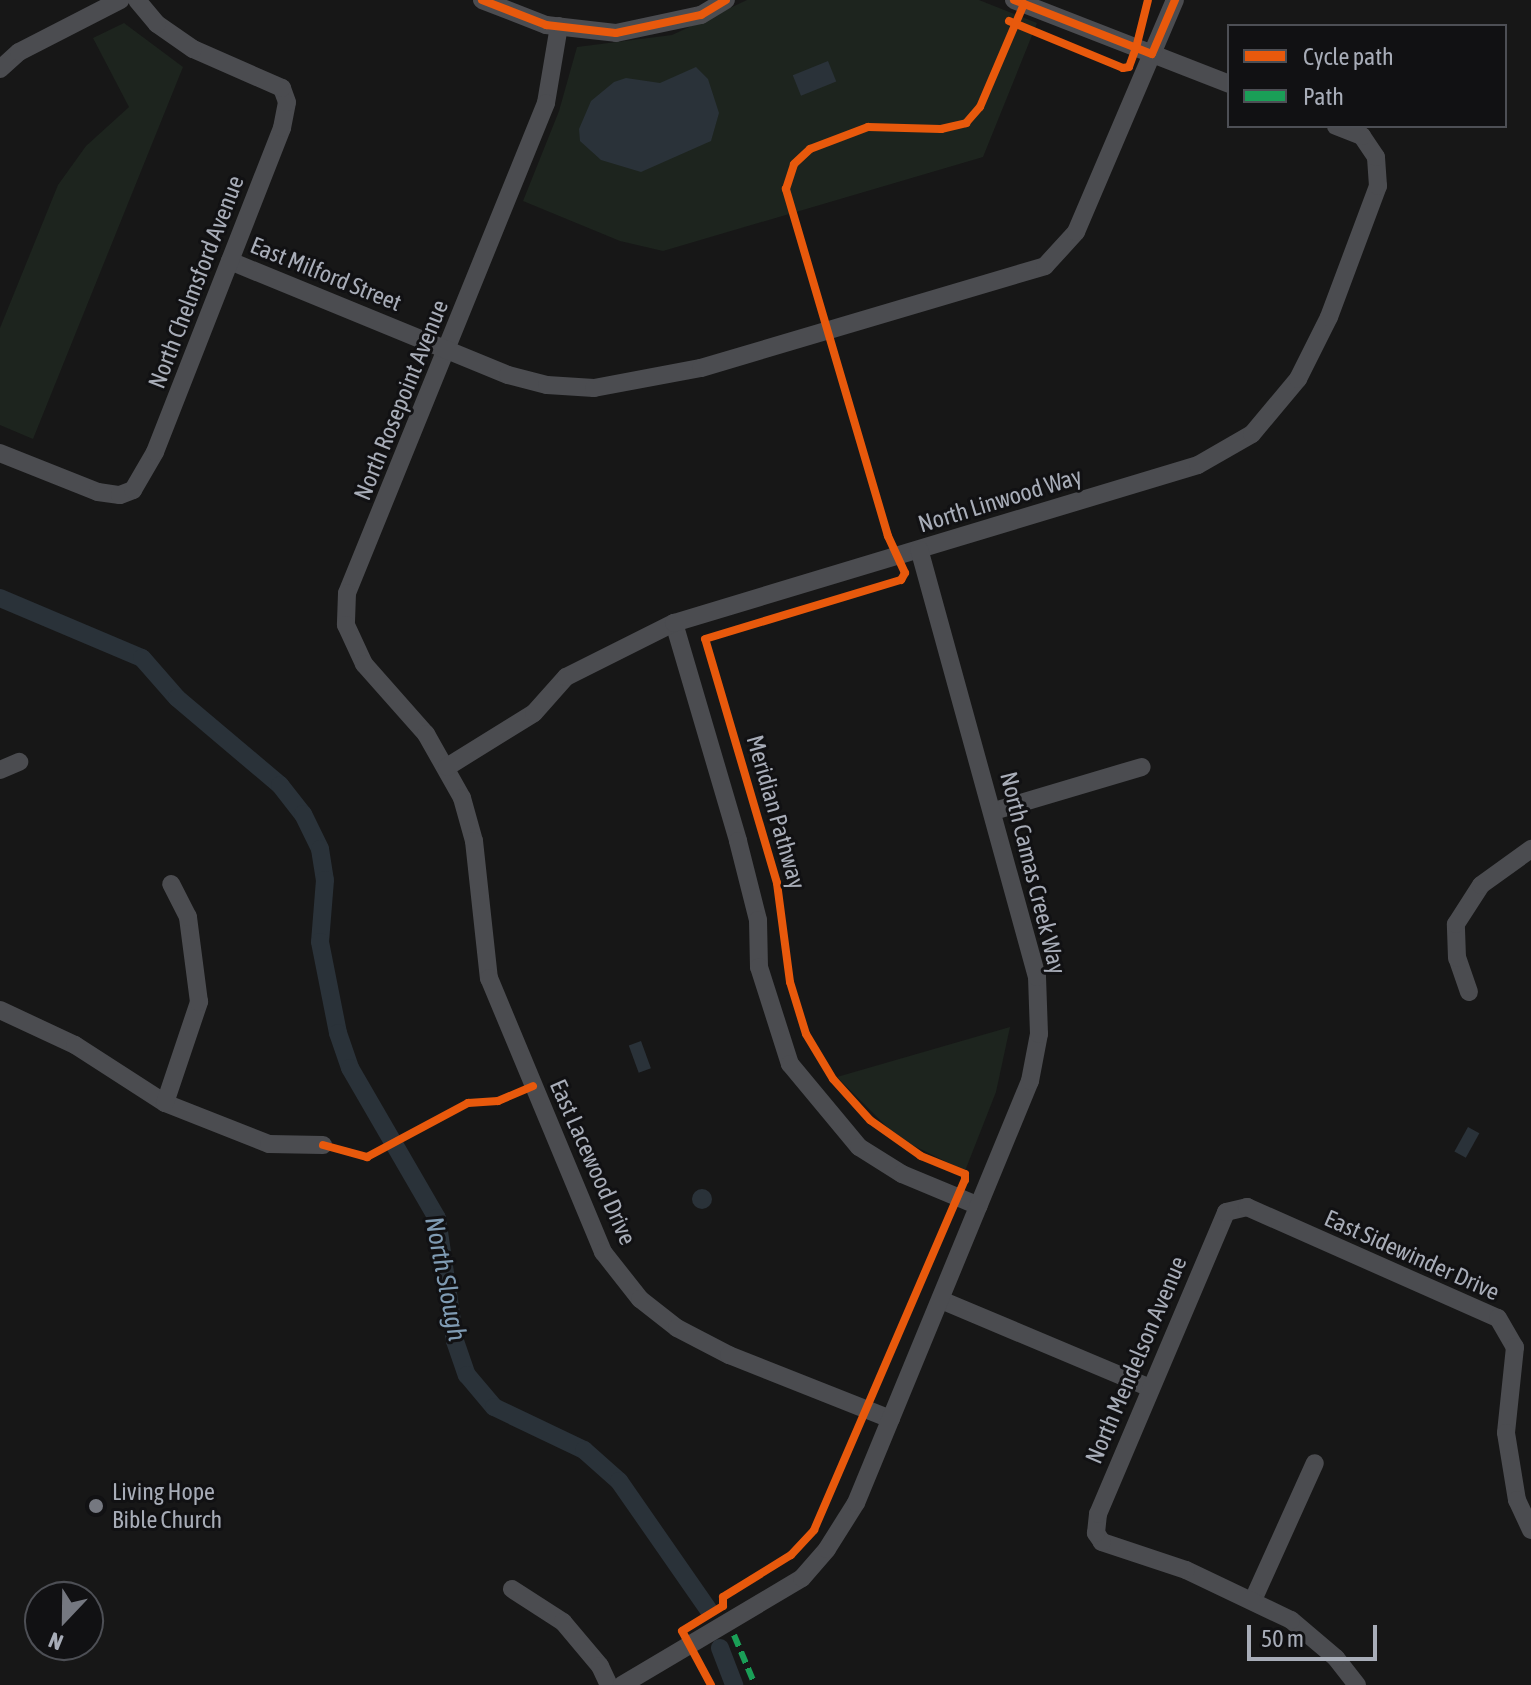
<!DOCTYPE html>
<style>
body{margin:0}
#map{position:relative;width:1531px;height:1685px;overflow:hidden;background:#171717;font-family:"Asap Condensed",sans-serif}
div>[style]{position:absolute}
.green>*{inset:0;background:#1d241e}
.water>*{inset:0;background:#2a3239;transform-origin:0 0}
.round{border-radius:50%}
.canal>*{height:18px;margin:-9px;padding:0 9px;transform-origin:9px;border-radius:9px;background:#2a3239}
.minor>*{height:18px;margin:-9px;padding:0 9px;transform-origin:9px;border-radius:9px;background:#4b4c50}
.quiet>*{height:6px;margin-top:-3px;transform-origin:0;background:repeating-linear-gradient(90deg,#1a9f57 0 12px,transparent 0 18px)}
.cycleway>*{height:8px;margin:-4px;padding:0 4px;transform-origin:4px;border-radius:4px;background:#e8590c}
.dots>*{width:22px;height:22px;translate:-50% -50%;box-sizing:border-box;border:4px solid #111113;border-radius:50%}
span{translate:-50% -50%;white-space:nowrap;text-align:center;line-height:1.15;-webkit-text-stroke:6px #111113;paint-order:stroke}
.street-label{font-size:24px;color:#a8adb8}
.poi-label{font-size:24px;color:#a8adb8}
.left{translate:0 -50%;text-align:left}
.water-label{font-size:26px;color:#7f9bb3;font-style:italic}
.legend{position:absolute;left:1227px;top:24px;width:280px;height:104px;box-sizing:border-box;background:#111113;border:2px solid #4d4f55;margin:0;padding:10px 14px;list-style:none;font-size:24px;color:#a8adb8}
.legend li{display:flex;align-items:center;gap:16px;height:40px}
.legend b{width:40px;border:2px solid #4d4f55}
.north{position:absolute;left:24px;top:1581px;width:80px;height:80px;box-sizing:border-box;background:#111113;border:2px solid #4d4f55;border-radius:50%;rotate:202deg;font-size:22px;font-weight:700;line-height:32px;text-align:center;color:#a8adb8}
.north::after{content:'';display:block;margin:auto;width:28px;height:36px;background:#757880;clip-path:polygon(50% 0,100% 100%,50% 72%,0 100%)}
.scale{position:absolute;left:1247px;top:1625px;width:130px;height:36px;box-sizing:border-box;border:4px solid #a8adb8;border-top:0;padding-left:10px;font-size:24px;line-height:28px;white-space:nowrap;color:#a8adb8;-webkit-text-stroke:6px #111113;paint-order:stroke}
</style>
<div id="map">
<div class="green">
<i style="clip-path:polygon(747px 0,979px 0,1037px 23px,983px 157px,663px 251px,620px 241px,523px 201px,559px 111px,577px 47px,672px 35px)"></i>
<i style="clip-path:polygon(124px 23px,183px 67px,33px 439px,0 425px,0 328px,58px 185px,86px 146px,129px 107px,93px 38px)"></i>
<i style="clip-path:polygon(1010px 1027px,996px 1092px,965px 1171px,898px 1138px,837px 1077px)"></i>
</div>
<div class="water">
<i style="left:828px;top:61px;width:22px;height:38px;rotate:68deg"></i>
<i style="clip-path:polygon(696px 67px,708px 79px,719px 113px,711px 141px,641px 172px,601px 160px,580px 141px,579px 129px,591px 101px,614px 82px,626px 78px,660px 83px)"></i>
<i style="left:641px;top:1041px;width:29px;height:13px;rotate:70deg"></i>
<i style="left:1468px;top:1127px;width:13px;height:28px;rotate:29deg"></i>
<i class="round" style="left:692px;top:1189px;width:20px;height:20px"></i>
</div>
<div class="canal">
<i style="left:0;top:598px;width:154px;rotate:22.9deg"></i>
<i style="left:142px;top:658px;width:53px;rotate:48.8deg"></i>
<i style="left:177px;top:698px;width:135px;rotate:40.2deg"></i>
<i style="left:280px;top:785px;width:37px;rotate:52deg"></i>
<i style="left:303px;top:814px;width:39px;rotate:64deg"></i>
<i style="left:320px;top:849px;width:31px;rotate:81deg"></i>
<i style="left:325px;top:880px;width:62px;rotate:94.6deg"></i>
<i style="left:320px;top:942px;width:93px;rotate:78.8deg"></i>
<i style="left:338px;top:1033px;width:37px;rotate:71deg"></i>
<i style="left:350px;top:1068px;width:173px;rotate:59.9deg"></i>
<i style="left:437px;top:1218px;width:124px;rotate:81.7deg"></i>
<i style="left:455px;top:1341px;width:36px;rotate:71deg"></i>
<i style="left:467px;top:1375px;width:42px;rotate:49.8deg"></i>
<i style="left:494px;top:1407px;width:100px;rotate:25.5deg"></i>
<i style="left:584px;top:1450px;width:47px;rotate:41.5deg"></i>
<i style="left:619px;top:1481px;width:156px;rotate:55.2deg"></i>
<i style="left:720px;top:1648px;width:40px;rotate:69deg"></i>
</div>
<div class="minor">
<i style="left:482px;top:0;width:69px;rotate:21.3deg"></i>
<i style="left:546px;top:25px;width:70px;rotate:6.5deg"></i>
<i style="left:616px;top:33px;width:87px;rotate:-12deg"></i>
<i style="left:701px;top:15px;width:29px;rotate:-31deg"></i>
<i style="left:1014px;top:0;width:231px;rotate:21.3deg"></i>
<i style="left:559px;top:26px;width:78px;rotate:99.6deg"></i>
<i style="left:546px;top:103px;width:529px;rotate:112.1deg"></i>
<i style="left:347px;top:593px;width:32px;rotate:92deg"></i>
<i style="left:346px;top:625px;width:43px;rotate:65.2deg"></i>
<i style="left:364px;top:664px;width:94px;rotate:48.5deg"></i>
<i style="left:426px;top:734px;width:73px;rotate:60.6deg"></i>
<i style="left:462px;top:798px;width:45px;rotate:74.4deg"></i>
<i style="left:474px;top:841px;width:138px;rotate:83.8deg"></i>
<i style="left:489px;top:978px;width:297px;rotate:67.4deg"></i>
<i style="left:603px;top:1252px;width:60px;rotate:51.8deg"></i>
<i style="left:640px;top:1299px;width:47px;rotate:38.1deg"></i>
<i style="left:677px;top:1328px;width:59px;rotate:27.4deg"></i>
<i style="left:729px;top:1355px;width:174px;rotate:21.6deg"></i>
<i style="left:0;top:69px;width:25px;rotate:-42deg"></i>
<i style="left:19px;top:52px;width:114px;rotate:-27.2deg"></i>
<i style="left:230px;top:261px;width:300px;rotate:22.3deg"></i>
<i style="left:508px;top:375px;width:40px;rotate:14.4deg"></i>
<i style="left:547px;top:385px;width:47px;rotate:3.7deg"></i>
<i style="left:594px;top:388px;width:109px;rotate:-10.6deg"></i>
<i style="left:701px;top:368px;width:359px;rotate:-16.5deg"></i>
<i style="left:1045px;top:266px;width:46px;rotate:-47.6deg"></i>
<i style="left:1076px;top:232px;width:252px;rotate:-66.9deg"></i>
<i style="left:0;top:453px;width:105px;rotate:21.7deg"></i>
<i style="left:98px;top:492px;width:22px;rotate:8deg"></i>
<i style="left:120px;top:495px;width:14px;rotate:-21deg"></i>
<i style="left:133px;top:490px;width:44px;rotate:-59.9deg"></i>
<i style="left:155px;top:452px;width:348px;rotate:-68.6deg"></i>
<i style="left:282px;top:128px;width:26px;rotate:-79deg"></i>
<i style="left:287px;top:102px;width:15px;rotate:-110deg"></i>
<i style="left:282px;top:88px;width:97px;rotate:-156.3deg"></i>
<i style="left:193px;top:49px;width:44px;rotate:-145.2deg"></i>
<i style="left:157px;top:24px;width:31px;rotate:-130deg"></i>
<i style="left:674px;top:623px;width:227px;rotate:73.6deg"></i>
<i style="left:738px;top:841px;width:81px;rotate:75.8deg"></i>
<i style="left:758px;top:920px;width:47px;rotate:88.8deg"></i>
<i style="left:759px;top:967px;width:102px;rotate:72.3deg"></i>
<i style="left:790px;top:1064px;width:108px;rotate:50.3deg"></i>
<i style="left:859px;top:1147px;width:51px;rotate:32.1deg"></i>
<i style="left:902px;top:1174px;width:83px;rotate:22.6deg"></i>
<i style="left:447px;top:767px;width:102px;rotate:-31.8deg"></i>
<i style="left:534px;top:713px;width:48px;rotate:-48.4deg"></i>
<i style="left:566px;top:677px;width:121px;rotate:-26.6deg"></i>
<i style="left:674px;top:623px;width:547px;rotate:-16.78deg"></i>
<i style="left:1198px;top:465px;width:62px;rotate:-29.9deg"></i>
<i style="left:1252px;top:434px;width:72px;rotate:-50.1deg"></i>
<i style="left:1298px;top:379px;width:69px;rotate:-63.4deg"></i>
<i style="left:1329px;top:317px;width:140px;rotate:-69.5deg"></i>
<i style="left:1378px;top:186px;width:29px;rotate:-94deg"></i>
<i style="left:1376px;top:157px;width:25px;rotate:-124deg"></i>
<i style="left:1362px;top:136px;width:28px;rotate:-159deg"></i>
<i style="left:0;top:770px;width:21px;rotate:-23deg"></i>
<i style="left:994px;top:811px;width:154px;rotate:-16.6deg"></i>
<i style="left:1469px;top:992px;width:36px;rotate:-109deg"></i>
<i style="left:1457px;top:958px;width:34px;rotate:-92deg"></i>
<i style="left:1456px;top:924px;width:46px;rotate:-57.3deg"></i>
<i style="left:1481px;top:885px;width:62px;rotate:-35.8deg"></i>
<i style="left:0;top:1010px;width:83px;rotate:25deg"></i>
<i style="left:75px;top:1045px;width:107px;rotate:32.8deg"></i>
<i style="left:165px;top:1103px;width:112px;rotate:21.5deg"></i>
<i style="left:269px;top:1144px;width:54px;rotate:1.1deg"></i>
<i style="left:165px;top:1103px;width:107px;rotate:-71.4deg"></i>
<i style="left:199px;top:1002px;width:86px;rotate:-97.4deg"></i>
<i style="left:188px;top:917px;width:37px;rotate:-117deg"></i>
<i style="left:941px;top:1300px;width:227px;rotate:22.8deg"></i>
<i style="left:512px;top:1589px;width:61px;rotate:32.9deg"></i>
<i style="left:563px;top:1622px;width:57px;rotate:49.9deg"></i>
<i style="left:600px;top:1666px;width:21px;rotate:65deg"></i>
<i style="left:1253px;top:1600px;width:150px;rotate:-65.7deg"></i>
<i style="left:622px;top:1685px;width:209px;rotate:-30.7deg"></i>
<i style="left:802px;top:1578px;width:38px;rotate:-49deg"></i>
<i style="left:827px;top:1549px;width:54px;rotate:-57.8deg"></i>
<i style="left:856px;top:1503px;width:456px;rotate:-67.6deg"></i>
<i style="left:1030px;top:1081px;width:48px;rotate:-79.2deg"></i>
<i style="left:1039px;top:1034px;width:57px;rotate:-92deg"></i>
<i style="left:1037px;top:977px;width:443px;rotate:-105.4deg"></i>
<i style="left:1357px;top:1685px;width:34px;rotate:-128deg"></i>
<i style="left:1336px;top:1658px;width:59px;rotate:-139.8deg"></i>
<i style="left:1291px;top:1620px;width:116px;rotate:-154.5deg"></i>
<i style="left:1186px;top:1570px;width:89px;rotate:-161.6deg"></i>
<i style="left:1102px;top:1542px;width:11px;rotate:-124deg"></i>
<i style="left:1096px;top:1533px;width:19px;rotate:-84deg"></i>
<i style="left:1098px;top:1514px;width:328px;rotate:-67deg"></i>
<i style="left:1226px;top:1212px;width:22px;rotate:-13deg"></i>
<i style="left:1247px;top:1207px;width:274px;rotate:23.9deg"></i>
<i style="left:1498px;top:1318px;width:34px;rotate:60deg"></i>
<i style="left:1515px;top:1347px;width:86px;rotate:96deg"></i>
<i style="left:1506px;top:1433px;width:68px;rotate:80.7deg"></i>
<i style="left:1517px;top:1500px;width:33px;rotate:65deg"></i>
</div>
<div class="quiet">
<i style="left:734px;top:1635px;width:54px;rotate:67.2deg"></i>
</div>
<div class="cycleway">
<i style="left:482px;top:0;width:69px;rotate:21.3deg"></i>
<i style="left:546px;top:25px;width:70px;rotate:6.5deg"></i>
<i style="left:616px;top:33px;width:87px;rotate:-12deg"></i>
<i style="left:701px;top:15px;width:29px;rotate:-31deg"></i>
<i style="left:1014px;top:0;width:148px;rotate:21.4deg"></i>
<i style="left:1152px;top:54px;width:59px;rotate:-66.9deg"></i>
<i style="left:1009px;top:21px;width:123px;rotate:22.4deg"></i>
<i style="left:1123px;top:68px;width:6px;rotate:-9deg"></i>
<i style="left:1129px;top:67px;width:20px;rotate:-70deg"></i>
<i style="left:1136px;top:48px;width:49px;rotate:-76deg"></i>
<i style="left:323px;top:1145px;width:46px;rotate:15.3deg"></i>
<i style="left:367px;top:1157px;width:115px;rotate:-28.1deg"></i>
<i style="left:468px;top:1103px;width:30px;rotate:-4deg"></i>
<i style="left:498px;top:1101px;width:38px;rotate:-23deg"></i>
<i style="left:711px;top:1685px;width:61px;rotate:-118.2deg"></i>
<i style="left:682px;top:1631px;width:48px;rotate:-31.4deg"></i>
<i style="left:723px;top:1606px;width:9px;rotate:-90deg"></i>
<i style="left:723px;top:1597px;width:80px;rotate:-31.7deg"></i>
<i style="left:791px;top:1555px;width:34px;rotate:-47deg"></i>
<i style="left:814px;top:1530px;width:381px;rotate:-66.7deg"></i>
<i style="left:965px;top:1180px;width:6px;rotate:-90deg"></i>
<i style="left:965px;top:1174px;width:48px;rotate:-157.8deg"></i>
<i style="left:921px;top:1156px;width:62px;rotate:-144.8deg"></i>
<i style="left:870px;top:1120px;width:55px;rotate:-132.1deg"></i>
<i style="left:833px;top:1079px;width:52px;rotate:-121deg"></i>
<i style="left:806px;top:1034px;width:54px;rotate:-107.1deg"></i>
<i style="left:790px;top:982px;width:100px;rotate:-97.5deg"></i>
<i style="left:777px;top:883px;width:254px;rotate:-106.4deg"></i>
<i style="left:705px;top:639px;width:205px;rotate:-16.8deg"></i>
<i style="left:901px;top:580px;width:8px;rotate:-60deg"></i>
<i style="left:905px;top:573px;width:41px;rotate:-114.7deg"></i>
<i style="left:888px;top:536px;width:362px;rotate:-106.4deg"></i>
<i style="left:786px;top:189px;width:26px;rotate:-72deg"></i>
<i style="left:794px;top:164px;width:22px;rotate:-43deg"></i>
<i style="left:810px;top:149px;width:62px;rotate:-20.8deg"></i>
<i style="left:868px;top:127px;width:73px;rotate:1.6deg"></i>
<i style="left:941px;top:129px;width:26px;rotate:-13deg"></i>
<i style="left:966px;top:123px;width:21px;rotate:-49deg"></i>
<i style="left:980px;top:107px;width:112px;rotate:-66.9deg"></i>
</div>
<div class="dots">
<i style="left:96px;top:1506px;background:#757880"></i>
</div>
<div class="street-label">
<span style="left:326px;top:274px;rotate:22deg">East Milford Street</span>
<span style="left:196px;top:282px;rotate:-69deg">North Chelmsford Avenue</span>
<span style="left:401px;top:400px;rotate:-68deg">North Rosepoint Avenue</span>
<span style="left:1000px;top:500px;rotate:-17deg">North Linwood Way</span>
<span style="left:776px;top:812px;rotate:74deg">Meridian Pathway</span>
<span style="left:1033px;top:873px;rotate:76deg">North Camas Creek Way</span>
<span style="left:593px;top:1162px;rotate:66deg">East Lacewood Drive</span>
<span style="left:1412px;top:1255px;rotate:24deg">East Sidewinder Drive</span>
<span style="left:1136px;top:1360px;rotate:-67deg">North Mendelson Avenue</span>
</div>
<div class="poi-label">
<span class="left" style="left:112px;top:1506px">Living Hope<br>Bible Church</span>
</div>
<div class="water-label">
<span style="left:445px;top:1279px;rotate:79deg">North Slough</span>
</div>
<ul class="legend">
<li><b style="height:10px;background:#e8590c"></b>Cycle path</li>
<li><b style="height:10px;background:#1a9f57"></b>Path</li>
</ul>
<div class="north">N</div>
<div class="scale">50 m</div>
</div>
